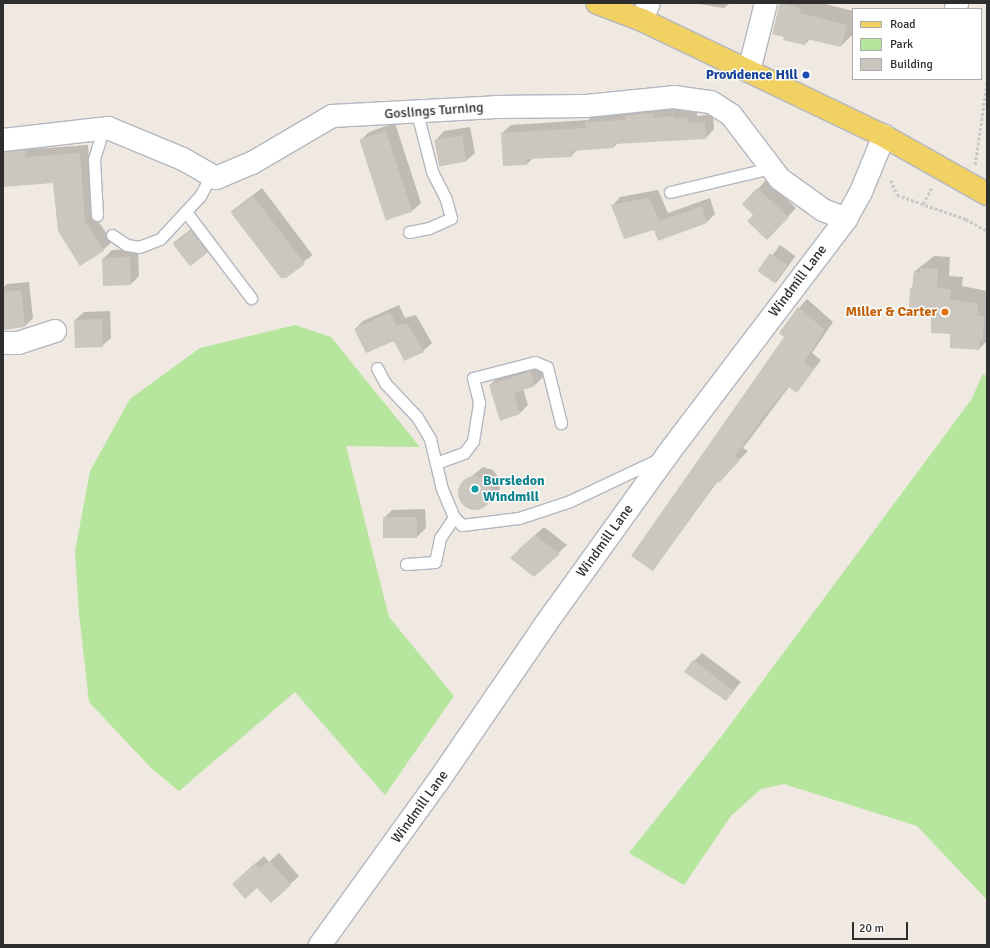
<!DOCTYPE html>
<style>
body{margin:0}
#map{position:relative;width:990px;height:948px;overflow:hidden;background:#efe9e1;font-family:Signika,sans-serif}
div>[style]{position:absolute}
.green>*{inset:0;background:#b6e59e}
.shadow>*{inset:0;background:#0003;transform-origin:0 0}
.building>*{inset:0;background:#cbc7bf;transform-origin:0 0}
.round{border-radius:50%}
.path>*{height:2.5px;margin-top:-1.25px;transform-origin:0;background:repeating-linear-gradient(90deg,#c9c9c9 0 3px,transparent 0 5px)}
.roads{filter:drop-shadow(1px 0 #b4b7c1) drop-shadow(-1px 0 #b4b7c1) drop-shadow(0 1px #b4b7c1) drop-shadow(0 -1px #b4b7c1)}
.lane>*{height:11px;margin:-5.5px;padding:0 5.5px;transform-origin:5.5px;border-radius:5.5px;background:#fff}
.street>*{height:22px;margin:-11px;padding:0 11px;transform-origin:11px;border-radius:11px;background:#fff}
.primary>*{height:22px;margin:-11px;padding:0 11px;transform-origin:11px;border-radius:11px;background:#f2d163}
.dots>*{width:11px;height:11px;translate:-50% -50%;box-sizing:border-box;border:2px solid #fff;border-radius:50%}
span{translate:-50% -50%;white-space:nowrap;text-align:center;line-height:1.15;-webkit-text-stroke:3px #fff;paint-order:stroke}
.transit-label{font-size:14px;color:#164399;font-weight:700}
.right{translate:-100% -50%;text-align:right}
.street-label{font-size:14px;color:#2e2e2e}
.food-label{font-size:14px;color:#c56008;font-weight:700}
.culture-label{font-size:14px;color:#0d838f;font-weight:700}
.left{translate:0 -50%;text-align:left}
.frame{position:absolute;inset:0;border:4px solid #2e2e2e;pointer-events:none}
.legend{position:absolute;left:852px;top:8px;width:130px;height:72px;box-sizing:border-box;background:#fff;border:1px solid #ababab;margin:0;padding:5px 7px;list-style:none;font-size:12px;color:#2e2e2e}
.legend li{display:flex;align-items:center;gap:8px;height:20px}
.legend b{width:20px;border:1px solid #ababab}
.scale{position:absolute;left:852px;top:922px;width:56px;height:18px;box-sizing:border-box;border:2px solid #2e2e2e;border-top:0;padding-left:5px;font-size:12px;line-height:14px;white-space:nowrap;color:#2e2e2e;-webkit-text-stroke:3px #fff;paint-order:stroke}
</style>
<div id="map">
<div class="green">
<i style="clip-path:polygon(295px 325px,331px 337px,420px 447px,346px 446px,389px 617px,454px 696px,385px 795px,295px 692px,179px 791px,152px 769px,89px 702px,79px 614px,75px 551px,90px 471px,130px 399px,200px 348px)"></i>
<i style="clip-path:polygon(983px 374px,987px 376px,987px 900px,917px 826px,784px 784px,761px 789px,731px 816px,684px 885px,629px 853px,721px 737px,971px 400px)"></i>
</div>
<div class="shadow">
<i style="clip-path:polygon(693px 3px,730px 3px,724px 8px)"></i>
<i style="clip-path:polygon(821px 3px,853px 11px,853px 34px,841px 46px,810px 39px,805px 44px,781px 4px)"></i>
<i style="clip-path:polygon(662px 105px,663px 110px,682px 108px,682px 111px,697px 109px,697px 116px,713px 114px,714px 129px,706px 138px,618px 143px,614px 147px,578px 149px,571px 156px,533px 158px,527px 164px,502px 133px,511px 125px,588px 120px,594px 114px)"></i>
<i style="clip-path:polygon(395px 123px,421px 203px,412px 211px,361px 140px,369px 132px)"></i>
<i style="clip-path:polygon(470px 127px,475px 153px,466px 161px,436px 140px,444px 131px)"></i>
<i style="clip-path:polygon(33px 142px,33px 149px,88px 145px,93px 213px,112px 242px,103px 250px,54px 182px,3px 152px,11px 144px)"></i>
<i style="left:766px;top:180px;width:41px;height:33px;rotate:43deg"></i>
<i style="left:262px;top:188px;width:84px;height:39px;rotate:53deg"></i>
<i style="clip-path:polygon(658px 190px,668px 213px,710px 198px,715px 214px,707px 222px,659px 240px,655px 229px,612px 206px,620px 197px)"></i>
<i style="clip-path:polygon(200px 222px,216px 243px,207px 252px,173px 243px)"></i>
<i style="left:780px;top:245px;width:19px;height:33px;rotate:36deg"></i>
<i style="clip-path:polygon(138px 249px,139px 276px,131px 284px,104px 285px,103px 259px,112px 250px)"></i>
<i style="clip-path:polygon(934px 256px,950px 257px,949px 276px,963px 277px,962px 286px,987px 291px,987px 341px,979px 349px,951px 333px,932px 316px,910px 307px,914px 272px)"></i>
<i style="clip-path:polygon(29px 282px,33px 318px,25px 326px,3px 329px,3px 288px,7px 284px)"></i>
<i style="clip-path:polygon(807px 299px,833px 322px,812px 353px,821px 360px,797px 392px,789px 387px,743px 448px,748px 451px,718px 481px,653px 570px,786px 336px,799px 308px)"></i>
<i style="clip-path:polygon(399px 305px,405px 318px,416px 315px,432px 343px,423px 351px,355px 329px,363px 321px)"></i>
<i style="clip-path:polygon(110px 311px,111px 338px,102px 346px,75px 320px,84px 312px)"></i>
<i style="clip-path:polygon(539px 364px,543px 377px,535px 385px,523px 389px,528px 405px,520px 413px,490px 385px,498px 377px)"></i>
<i style="clip-path:polygon(483px 467px,493px 470px,499px 478px,500px 489px,484px 507px,468px 508px,461px 501px,461px 485px)"></i>
<i style="clip-path:polygon(425px 509px,426px 528px,417px 537px,384px 537px,384px 518px,392px 510px)"></i>
<i style="clip-path:polygon(544px 527px,567px 545px,534px 576px,519px 549px)"></i>
<i style="clip-path:polygon(702px 653px,741px 682px,726px 700px,694px 661px)"></i>
<i style="clip-path:polygon(279px 853px,299px 876px,271px 902px,257px 886px,242px 876px,264px 856px,269px 862px)"></i>
</div>
<div class="building">
<i style="clip-path:polygon(780px 3px,801px 8px,799px 13px,847px 25px,841px 47px,806px 39px,805px 45px,783px 40px,784px 37px,772px 34px)"></i>
<i style="clip-path:polygon(654px 113px,654px 118px,674px 116px,674px 119px,688px 117px,689px 123px,705px 122px,706px 139px,614px 144px,614px 148px,571px 151px,572px 157px,527px 159px,527px 165px,503px 166px,501px 133px,585px 128px,585px 122px,626px 120px,626px 116px)"></i>
<i style="left:386px;top:131px;width:85px;height:28px;rotate:72deg"></i>
<i style="left:462px;top:135px;width:27px;height:28px;rotate:80deg"></i>
<i style="clip-path:polygon(25px 150px,25px 157px,80px 153px,85px 221px,104px 251px,80px 266px,58px 231px,53px 183px,3px 187px,3px 152px)"></i>
<i style="clip-path:polygon(757px 188px,789px 217px,767px 240px,747px 221px,753px 215px,742px 204px)"></i>
<i style="clip-path:polygon(253px 196px,305px 264px,286px 278px,281px 278px,231px 213px)"></i>
<i style="clip-path:polygon(649px 198px,660px 221px,702px 206px,707px 223px,658px 241px,654px 230px,624px 239px,611px 205px)"></i>
<i style="left:191px;top:230px;width:28px;height:23px;rotate:52deg"></i>
<i style="left:770px;top:253px;width:21px;height:22px;rotate:35deg"></i>
<i style="left:130px;top:257px;width:28px;height:28px;rotate:88deg"></i>
<i style="clip-path:polygon(920px 268px,938px 269px,937px 288px,951px 289px,950px 299px,978px 304px,977px 315px,984px 316px,983px 340px,980px 340px,979px 350px,950px 348px,950px 334px,931px 333px,931px 317px,913px 316px,913px 308px,909px 308px,910px 288px,913px 288px,914px 272px,920px 272px)"></i>
<i style="clip-path:polygon(21px 290px,25px 327px,3px 330px,3px 292px)"></i>
<i style="clip-path:polygon(798px 307px,825px 330px,804px 362px,814px 369px,797px 393px,788px 387px,763px 417px,735px 456px,740px 460px,719px 483px,717px 481px,653px 571px,631px 556px,784px 337px,779px 333px)"></i>
<i style="clip-path:polygon(390px 312px,397px 326px,407px 323px,424px 352px,404px 361px,394px 341px,366px 353px,354px 329px)"></i>
<i style="left:102px;top:319px;width:28px;height:28px;rotate:88deg"></i>
<i style="clip-path:polygon(531px 371px,535px 386px,514px 393px,520px 414px,500px 421px,489px 385px)"></i>
<i class="round" style="left:458px;top:476px;width:34px;height:34px"></i>
<i style="left:417px;top:517px;width:21px;height:34px;rotate:90deg"></i>
<i style="clip-path:polygon(535px 535px,560px 554px,534px 577px,510px 558px)"></i>
<i style="clip-path:polygon(693px 660px,734px 691px,726px 701px,684px 672px)"></i>
<i style="clip-path:polygon(270px 861px,291px 885px,271px 903px,257px 888px,245px 899px,232px 884px,255px 863px,260px 869px)"></i>
</div>
<div class="path">
<i style="left:975px;top:165px;width:85px;rotate:-81.9deg"></i>
<i style="left:891px;top:180px;width:16px;rotate:68deg"></i>
<i style="left:897px;top:195px;width:73px;rotate:19.2deg"></i>
<i style="left:966px;top:219px;width:24px;rotate:30deg"></i>
<i style="left:923px;top:204px;width:19px;rotate:-62deg"></i>
</div>
<div class="roads">
<div class="lane">
<i style="left:670px;top:192px;width:104px;rotate:-13.4deg"></i>
<i style="left:186px;top:212px;width:108px;rotate:52.9deg"></i>
<i style="left:97px;top:215px;width:56px;rotate:-93.1deg"></i>
<i style="left:94px;top:159px;width:31px;rotate:-73deg"></i>
<i style="left:409px;top:232px;width:20px;rotate:-11deg"></i>
<i style="left:429px;top:228px;width:24px;rotate:-24deg"></i>
<i style="left:451px;top:218px;width:20px;rotate:-105deg"></i>
<i style="left:446px;top:199px;width:31px;rotate:-117deg"></i>
<i style="left:432px;top:171px;width:60px;rotate:-104.5deg"></i>
<i style="left:112px;top:235px;width:18px;rotate:34deg"></i>
<i style="left:127px;top:245px;width:12px;rotate:9deg"></i>
<i style="left:139px;top:247px;width:22px;rotate:-21deg"></i>
<i style="left:160px;top:239px;width:59px;rotate:-47.1deg"></i>
<i style="left:200px;top:196px;width:24px;rotate:-62deg"></i>
<i style="left:377px;top:368px;width:17px;rotate:62deg"></i>
<i style="left:385px;top:383px;width:47px;rotate:46.7deg"></i>
<i style="left:417px;top:417px;width:26px;rotate:59deg"></i>
<i style="left:430px;top:439px;width:51px;rotate:76.5deg"></i>
<i style="left:442px;top:489px;width:30px;rotate:67deg"></i>
<i style="left:454px;top:517px;width:11px;rotate:45deg"></i>
<i style="left:462px;top:525px;width:57px;rotate:-7deg"></i>
<i style="left:519px;top:518px;width:54px;rotate:-18.4deg"></i>
<i style="left:570px;top:501px;width:98px;rotate:-25.3deg"></i>
<i style="left:436px;top:463px;width:30px;rotate:-20deg"></i>
<i style="left:464px;top:453px;width:15px;rotate:-53deg"></i>
<i style="left:473px;top:441px;width:39px;rotate:-81deg"></i>
<i style="left:479px;top:402px;width:25px;rotate:-104deg"></i>
<i style="left:473px;top:378px;width:64px;rotate:-14.5deg"></i>
<i style="left:535px;top:362px;width:13px;rotate:23deg"></i>
<i style="left:547px;top:367px;width:58px;rotate:76deg"></i>
<i style="left:406px;top:564px;width:29px;rotate:-4deg"></i>
<i style="left:435px;top:562px;width:25px;rotate:-78deg"></i>
<i style="left:440px;top:538px;width:25px;rotate:-56deg"></i>
</div>
<div class="street">
<i style="left:956px;top:9px;width:6px;rotate:-81deg"></i>
<i style="left:642px;top:20px;width:18px;rotate:-68deg"></i>
<i style="left:749px;top:71px;width:70px;rotate:-76deg"></i>
<i style="left:3px;top:140px;width:106px;rotate:-6.5deg"></i>
<i style="left:108px;top:128px;width:81px;rotate:22.5deg"></i>
<i style="left:183px;top:159px;width:38px;rotate:30deg"></i>
<i style="left:216px;top:178px;width:39px;rotate:-23deg"></i>
<i style="left:252px;top:163px;width:93px;rotate:-30.4deg"></i>
<i style="left:332px;top:116px;width:164px;rotate:-3.1deg"></i>
<i style="left:496px;top:107px;width:90px;rotate:-0.6deg"></i>
<i style="left:586px;top:106px;width:88px;rotate:-5.8deg"></i>
<i style="left:674px;top:97px;width:37px;rotate:8deg"></i>
<i style="left:711px;top:102px;width:24px;rotate:33deg"></i>
<i style="left:731px;top:115px;width:81px;rotate:52.6deg"></i>
<i style="left:780px;top:179px;width:53px;rotate:35.8deg"></i>
<i style="left:823px;top:210px;width:25px;rotate:21deg"></i>
<i style="left:3px;top:343px;width:15px"></i>
<i style="left:18px;top:343px;width:39px;rotate:-18deg"></i>
<i style="left:320px;top:945px;width:200px;rotate:-54.2deg"></i>
<i style="left:437px;top:783px;width:191px;rotate:-55.6deg"></i>
<i style="left:545px;top:625px;width:209px;rotate:-54.3deg"></i>
<i style="left:667px;top:455px;width:296px;rotate:-52.8deg"></i>
<i style="left:846px;top:219px;width:31px;rotate:-61deg"></i>
<i style="left:861px;top:192px;width:61px;rotate:-67.7deg"></i>
</div>
<div class="primary">
<i style="left:597px;top:3px;width:48px;rotate:20.7deg"></i>
<i style="left:642px;top:20px;width:268px;rotate:25.6deg"></i>
<i style="left:884px;top:136px;width:118px;rotate:29.4deg"></i>
</div>
</div>
<div class="dots">
<i style="left:806px;top:75px;background:#1a4fb4"></i>
<i style="left:945px;top:312px;background:#e8710a"></i>
<i style="left:475px;top:489px;background:#0f9aa8"></i>
</div>
<div class="transit-label">
<span class="right" style="left:798px;top:75px">Providence Hill</span>
</div>
<div class="street-label">
<span style="left:434px;top:111px;rotate:-4deg">Goslings Turning</span>
<span style="left:798px;top:281px;rotate:-53deg">Windmill Lane</span>
<span style="left:605px;top:541px;rotate:-54deg">Windmill Lane</span>
<span style="left:420px;top:807px;rotate:-54deg">Windmill Lane</span>
</div>
<div class="food-label">
<span class="right" style="left:937px;top:312px">Miller &amp; Carter</span>
</div>
<div class="culture-label">
<span class="left" style="left:483px;top:489px">Bursledon<br>Windmill</span>
</div>
<div class="frame"></div>
<ul class="legend">
<li><b style="height:5px;background:#f2d163"></b>Road</li>
<li><b style="height:11px;background:#b6e59e"></b>Park</li>
<li><b style="height:11px;background:#cbc7bf"></b>Building</li>
</ul>
<div class="scale">20 m</div>
</div>
